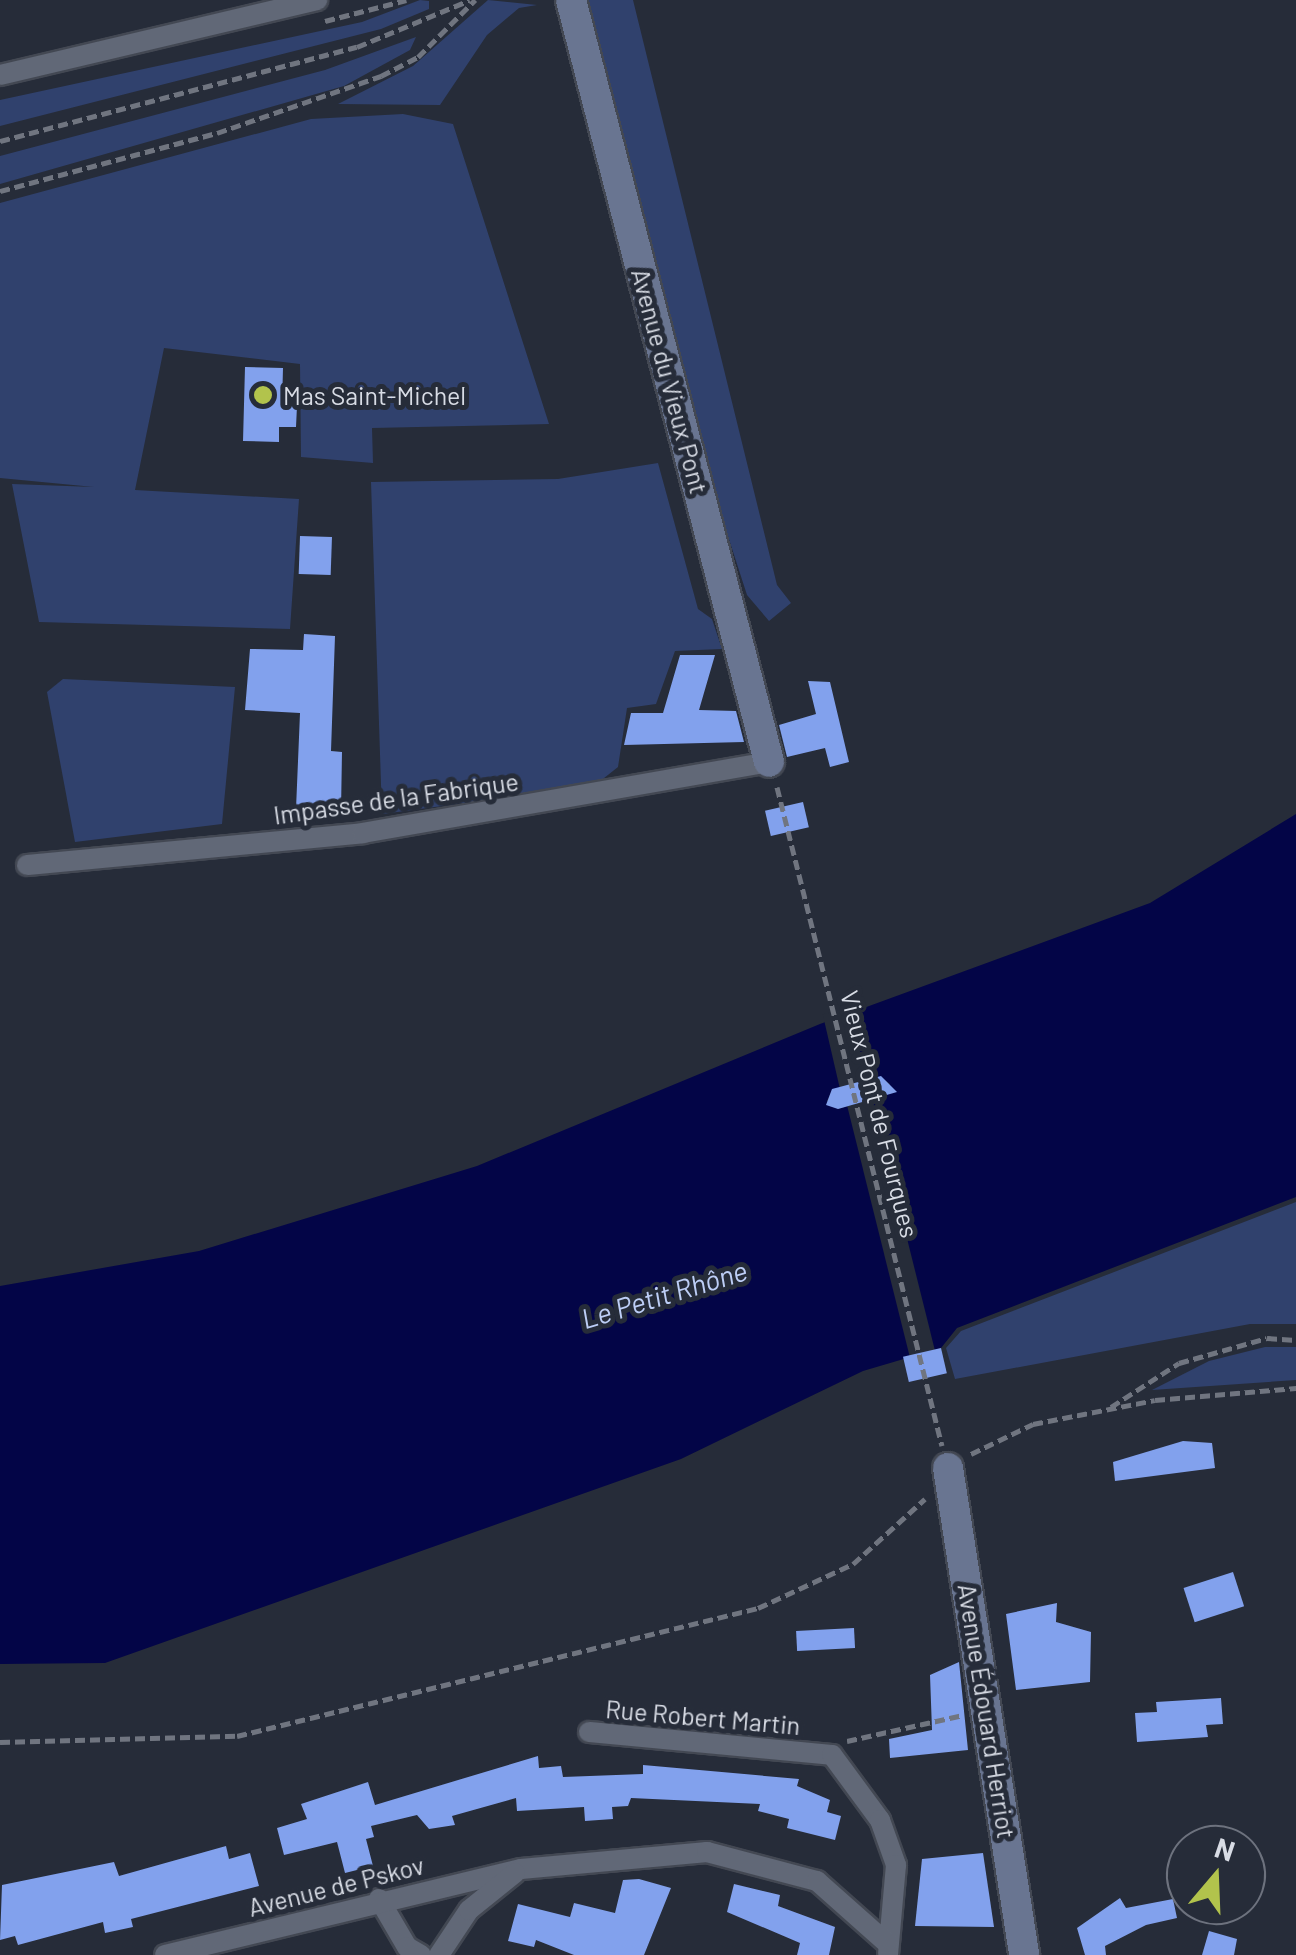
<!DOCTYPE html>
<meta charset="utf-8">
<style>
body{margin:0}
#map{position:relative;width:1296px;height:1955px;overflow:hidden;background:#262c39;font-family:Barlow,sans-serif}
div>[style]{position:absolute}
.green>*{inset:0;background:#30416d}
.water>*{inset:0;background:#030547}
.pier>*{inset:0;background:#262c39;transform-origin:0 0}
.building>*{inset:0;background:#82a1ed;transform-origin:0 0}
.path>*{height:5px;margin-top:-2.5px;transform-origin:0;background:repeating-linear-gradient(90deg,#707580 0 10px,transparent 0 15px)}
.roads{filter:drop-shadow(2px 0 #434853) drop-shadow(-2px 0 #434853) drop-shadow(0 2px #434853) drop-shadow(0 -2px #434853)}
.street>*{height:20px;margin:-10px;padding:0 10px;transform-origin:10px;border-radius:10px;background:#616877}
.secondary>*{height:30px;margin:-15px;padding:0 15px;transform-origin:15px;border-radius:15px;background:#697591}
.dots>*{width:28px;height:28px;translate:-50% -50%;box-sizing:border-box;border:5px solid #262c39;border-radius:50%}
span{translate:-50% -50%;white-space:nowrap;text-align:center;line-height:1.15;-webkit-text-stroke:10px #262c39;paint-order:stroke}
.street-label{font-size:25px;color:#d8dce5}
.poi-label{font-size:25px;color:#d8dce5}
.left{translate:0 -50%;text-align:left}
.water-label{font-size:28px;color:#bdcef6;font-style:italic}
.north{position:absolute;left:1166px;top:1825px;width:100px;height:100px;box-sizing:border-box;background:#262c39;border:2px solid #6d727e;border-radius:50%;rotate:19deg;font-size:28px;font-weight:700;line-height:40px;text-align:center;color:#d8dce5}
.north::after{content:'';display:block;margin:auto;width:35px;height:45px;background:#b2c34c;clip-path:polygon(50% 0,100% 100%,50% 72%,0 100%)}
</style>
<div id="map">
<div class="green">
<i style="clip-path:polygon(420px 0,429px 1px,429px 9px,381px 29px,0 126px,0 100px,362px 22px)"></i>
<i style="clip-path:polygon(488px 0,537px 5px,519px 8px,487px 35px,440px 105px,338px 104px,413px 66px)"></i>
<i style="clip-path:polygon(588px 0,633px 0,777px 585px,791px 603px,769px 621px,747px 595px,715px 496px)"></i>
<i style="clip-path:polygon(416px 37px,410px 50px,344px 86px,0 184px,0 156px,325px 70px)"></i>
<i style="clip-path:polygon(403px 114px,453px 124px,549px 424px,372px 428px,373px 463px,301px 457px,300px 364px,164px 348px,135px 490px,299px 499px,290px 629px,39px 622px,12px 484px,94px 487px,0 478px,0 203px,311px 119px)"></i>
<i style="clip-path:polygon(658px 463px,698px 609px,712px 619px,722px 649px,675px 651px,656px 704px,627px 708px,618px 767px,594px 786px,382px 814px,371px 482px,558px 479px)"></i>
<i style="clip-path:polygon(63px 679px,235px 687px,222px 824px,75px 842px,47px 692px)"></i>
<i style="clip-path:polygon(1296px 1202px,1296px 1324px,1250px 1324px,955px 1379px,946px 1348px,961px 1331px)"></i>
<i style="clip-path:polygon(1265px 1347px,1296px 1347px,1296px 1380px,1152px 1390px,1209px 1361px)"></i>
</div>
<div class="water">
<i style="clip-path:polygon(evenodd,1296px 814px,1296px 1197px,957px 1328px,941px 1348px,863px 1371px,681px 1459px,105px 1663px,0 1664px,0 1286px,199px 1251px,477px 1166px,820px 1024px,1150px 903px,1296px 814px,881px 1077px,890px 1084px,886px 1095px,838px 1109px,827px 1101px,832px 1090px,881px 1077px)"></i>
</div>
<div class="pier">
<i style="left:850px;top:1008px;width:79px;height:28px;rotate:77deg"></i>
<i style="left:871px;top:1094px;width:268px;height:26px;rotate:76deg"></i>
</div>
<div class="building">
<i style="clip-path:polygon(245px 367px,283px 368px,282px 406px,297px 406px,296px 427px,279px 427px,279px 442px,243px 441px)"></i>
<i style="left:300px;top:536px;width:32px;height:38px;rotate:2deg"></i>
<i style="clip-path:polygon(304px 634px,335px 636px,331px 751px,342px 752px,341px 811px,296px 809px,300px 713px,245px 710px,250px 649px,303px 650px)"></i>
<i style="clip-path:polygon(680px 655px,715px 655px,699px 710px,736px 711px,744px 742px,624px 745px,631px 713px,663px 713px)"></i>
<i style="clip-path:polygon(808px 681px,830px 682px,849px 762px,830px 767px,825px 748px,787px 757px,779px 725px,816px 714px)"></i>
<i style="left:803px;top:802px;width:26px;height:39px;rotate:77deg"></i>
<i style="clip-path:polygon(881px 1076px,897px 1092px,838px 1109px,826px 1105px,832px 1089px)"></i>
<i style="left:941px;top:1348px;width:26px;height:39px;rotate:77deg"></i>
<i style="clip-path:polygon(1183px 1441px,1212px 1443px,1215px 1468px,1115px 1481px,1113px 1462px)"></i>
<i style="left:1233px;top:1572px;width:36px;height:52px;rotate:72deg"></i>
<i style="clip-path:polygon(1057px 1603px,1056px 1622px,1091px 1632px,1090px 1682px,1016px 1690px,1006px 1614px)"></i>
<i style="left:854px;top:1628px;width:20px;height:58px;rotate:87deg"></i>
<i style="clip-path:polygon(959px 1662px,968px 1750px,890px 1758px,889px 1739px,932px 1730px,930px 1675px)"></i>
<i style="clip-path:polygon(1221px 1698px,1223px 1724px,1206px 1725px,1208px 1737px,1137px 1742px,1135px 1713px,1157px 1712px,1156px 1702px)"></i>
<i style="clip-path:polygon(538px 1756px,539px 1768px,561px 1766px,563px 1777px,643px 1774px,643px 1765px,799px 1779px,797px 1786px,830px 1800px,827px 1812px,841px 1816px,835px 1840px,787px 1828px,789px 1819px,758px 1811px,760px 1804px,631px 1798px,628px 1806px,612px 1807px,613px 1819px,585px 1821px,584px 1807px,517px 1811px,516px 1798px,452px 1816px,455px 1825px,429px 1829px,417px 1815px,371px 1826px,374px 1837px,366px 1839px,373px 1866px,345px 1873px,337px 1842px,284px 1855px,277px 1828px,307px 1819px,301px 1804px,368px 1782px,375px 1805px)"></i>
<i style="clip-path:polygon(226px 1846px,229px 1859px,250px 1853px,259px 1886px,131px 1919px,133px 1927px,105px 1933px,103px 1922px,18px 1945px,15px 1936px,0 1940px,2px 1885px,114px 1862px,119px 1876px)"></i>
<i style="clip-path:polygon(983px 1853px,994px 1927px,915px 1926px,922px 1859px)"></i>
<i style="clip-path:polygon(639px 1879px,671px 1888px,644px 1955px,574px 1955px,536px 1940px,534px 1947px,508px 1941px,518px 1904px,570px 1917px,574px 1903px,615px 1913px,623px 1880px)"></i>
<i style="clip-path:polygon(734px 1884px,780px 1895px,778px 1906px,835px 1927px,829px 1955px,797px 1955px,800px 1943px,727px 1912px)"></i>
<i style="clip-path:polygon(1120px 1898px,1126px 1908px,1173px 1899px,1177px 1918px,1146px 1925px,1105px 1946px,1106px 1955px,1085px 1955px,1077px 1928px)"></i>
<i style="clip-path:polygon(1209px 1931px,1237px 1939px,1234px 1955px,1202px 1955px)"></i>
</div>
<div class="path">
<i style="left:325px;top:21px;width:84px;rotate:-14.5deg"></i>
<i style="left:0;top:141px;width:369px;rotate:-14.8deg"></i>
<i style="left:357px;top:47px;width:122px;rotate:-22.6deg"></i>
<i style="left:0;top:191px;width:225px;rotate:-15deg"></i>
<i style="left:217px;top:133px;width:174px;rotate:-19.2deg"></i>
<i style="left:381px;top:76px;width:42px;rotate:-27.2deg"></i>
<i style="left:418px;top:57px;width:81px;rotate:-45deg"></i>
<i style="left:777px;top:787px;width:679px;rotate:75.94deg"></i>
<i style="left:1111px;top:1407px;width:81px;rotate:-32.9deg"></i>
<i style="left:1179px;top:1363px;width:91px;rotate:-15.9deg"></i>
<i style="left:1267px;top:1338px;width:29px;rotate:4deg"></i>
<i style="left:971px;top:1454px;width:69px;rotate:-25.8deg"></i>
<i style="left:1033px;top:1424px;width:124px;rotate:-11.1deg"></i>
<i style="left:1155px;top:1400px;width:142px;rotate:-4.9deg"></i>
<i style="left:847px;top:1741px;width:119px;rotate:-12.6deg"></i>
<i style="left:0;top:1742px;width:237px;rotate:-1.5deg"></i>
<i style="left:237px;top:1736px;width:536px;rotate:-13.8deg"></i>
<i style="left:758px;top:1608px;width:105px;rotate:-24.9deg"></i>
<i style="left:853px;top:1564px;width:97px;rotate:-42.1deg"></i>
</div>
<div class="roads">
<div class="street">
<i style="left:0;top:75px;width:326px;rotate:-13.3deg"></i>
<i style="left:27px;top:865px;width:338px;rotate:-5.4deg"></i>
<i style="left:363px;top:833px;width:412px;rotate:-9.9deg"></i>
<i style="left:589px;top:1732px;width:244px;rotate:5.4deg"></i>
<i style="left:832px;top:1755px;width:81px;rotate:53.6deg"></i>
<i style="left:880px;top:1820px;width:48px;rotate:70.4deg"></i>
<i style="left:896px;top:1865px;width:89px;rotate:95.1deg"></i>
<i style="left:379px;top:1899px;width:56px;rotate:59.7deg"></i>
<i style="left:407px;top:1947px;width:16px;rotate:30deg"></i>
<i style="left:165px;top:1955px;width:366px;rotate:-13.6deg"></i>
<i style="left:521px;top:1869px;width:187px;rotate:-5.2deg"></i>
<i style="left:707px;top:1852px;width:114px;rotate:14.8deg"></i>
<i style="left:817px;top:1881px;width:95px;rotate:41.6deg"></i>
<i style="left:439px;top:1955px;width:54px;rotate:-56.3deg"></i>
<i style="left:469px;top:1910px;width:59px;rotate:-38.8deg"></i>
</div>
<div class="secondary">
<i style="left:571px;top:0;width:787px;rotate:75.43deg"></i>
<i style="left:948px;top:1468px;width:493px;rotate:81.1deg"></i>
</div>
</div>
<div class="dots">
<i style="left:263px;top:395px;background:#b2c34c"></i>
</div>
<div class="street-label">
<span style="left:670px;top:381px;rotate:75deg">Avenue du Vieux Pont</span>
<span style="left:396px;top:798px;rotate:-8deg">Impasse de la Fabrique</span>
<span style="left:880px;top:1114px;rotate:76deg">Vieux Pont de Fourques</span>
<span style="left:987px;top:1711px;rotate:81deg">Avenue Édouard Herriot</span>
<span style="left:703px;top:1717px;rotate:5deg">Rue Robert Martin</span>
<span style="left:336px;top:1886px;rotate:-14deg">Avenue de Pskov</span>
</div>
<div class="poi-label">
<span class="left" style="left:283px;top:395px">Mas Saint-Michel</span>
</div>
<div class="water-label">
<span style="left:664px;top:1294px;rotate:-17deg">Le Petit Rhône</span>
</div>
<div class="north">N</div>
</div>
